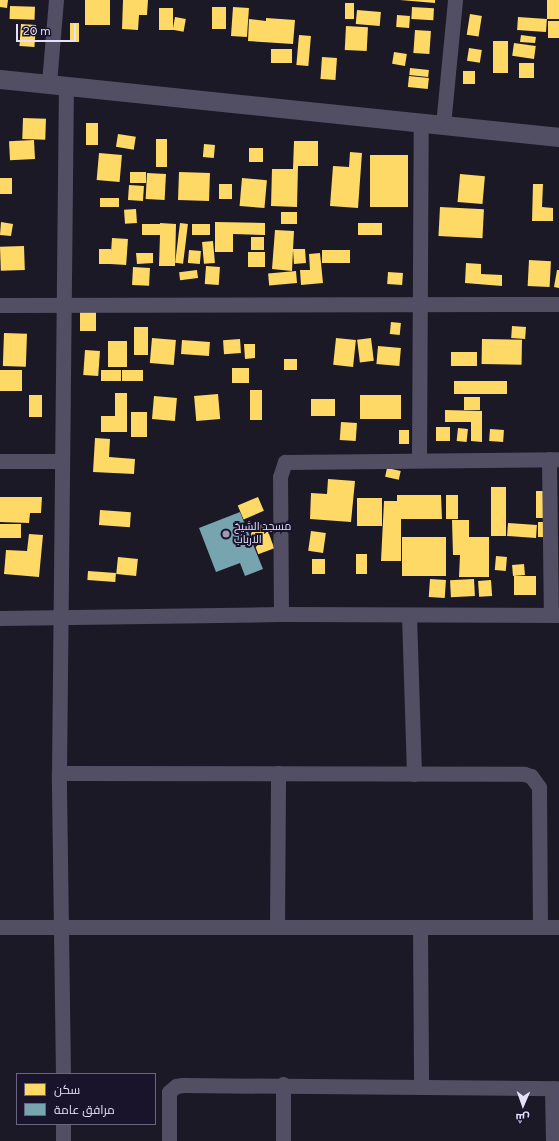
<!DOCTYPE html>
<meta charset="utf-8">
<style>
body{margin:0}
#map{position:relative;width:559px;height:1141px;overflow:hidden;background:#1c1926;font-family:Figtree,Cairo,sans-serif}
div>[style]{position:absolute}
.homes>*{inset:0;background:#ffd966;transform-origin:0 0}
.public>*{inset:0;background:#76a5af}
.minor>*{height:15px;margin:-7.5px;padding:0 7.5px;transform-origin:7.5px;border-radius:7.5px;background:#524f65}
.tertiary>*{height:19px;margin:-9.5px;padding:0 9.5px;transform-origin:9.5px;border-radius:9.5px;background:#524f65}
.dots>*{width:11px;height:11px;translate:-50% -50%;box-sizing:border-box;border:2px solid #19142b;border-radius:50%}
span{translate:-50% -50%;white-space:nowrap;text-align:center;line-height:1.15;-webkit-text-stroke:4px #19142b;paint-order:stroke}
.poi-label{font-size:11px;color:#e5e1fc}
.left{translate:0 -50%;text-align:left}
.legend{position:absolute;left:16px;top:1073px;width:140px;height:52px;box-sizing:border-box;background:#19142b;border:1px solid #6b667f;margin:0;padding:5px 7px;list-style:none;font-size:12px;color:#e5e1fc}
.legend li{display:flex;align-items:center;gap:8px;height:20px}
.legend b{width:20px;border:1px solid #6b667f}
.north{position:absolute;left:503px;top:1085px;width:40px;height:40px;-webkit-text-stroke:3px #19142b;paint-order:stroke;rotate:182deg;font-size:11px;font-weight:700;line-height:16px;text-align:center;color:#e5e1fc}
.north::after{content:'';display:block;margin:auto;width:14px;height:18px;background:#e5e1fc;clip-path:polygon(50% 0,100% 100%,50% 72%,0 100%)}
.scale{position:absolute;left:16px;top:24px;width:60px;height:18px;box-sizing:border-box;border:2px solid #e5e1fc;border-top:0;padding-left:5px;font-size:12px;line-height:14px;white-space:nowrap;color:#e5e1fc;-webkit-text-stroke:3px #19142b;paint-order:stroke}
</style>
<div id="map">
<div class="homes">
<i style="clip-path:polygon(0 0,8px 0,7px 8px,0 7px)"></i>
<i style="left:85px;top:0;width:25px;height:25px"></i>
<i style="clip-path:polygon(123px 0,148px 0,147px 15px,139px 15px,138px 30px,122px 29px)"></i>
<i style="clip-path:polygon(400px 0,435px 0,435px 3px)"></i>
<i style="left:547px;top:0;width:12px;height:19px"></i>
<i style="left:354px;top:3px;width:16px;height:9px;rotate:90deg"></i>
<i style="left:10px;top:6px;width:25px;height:13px;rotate:2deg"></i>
<i style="left:212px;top:7px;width:14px;height:22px"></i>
<i style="left:233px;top:7px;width:16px;height:29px;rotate:4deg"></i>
<i style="left:412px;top:7px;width:22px;height:12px;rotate:3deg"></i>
<i style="left:159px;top:8px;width:14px;height:22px"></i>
<i style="left:357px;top:10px;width:24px;height:14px;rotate:5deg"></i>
<i style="left:470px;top:14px;width:12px;height:21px;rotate:9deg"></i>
<i style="left:397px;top:15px;width:13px;height:12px;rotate:4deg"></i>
<i style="left:175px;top:17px;width:11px;height:13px;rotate:10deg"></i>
<i style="left:518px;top:17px;width:29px;height:13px;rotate:4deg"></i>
<i style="clip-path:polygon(266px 18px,295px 20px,293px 44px,248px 41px,249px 19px,266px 21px)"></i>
<i style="left:548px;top:21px;width:11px;height:17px"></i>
<i style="left:70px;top:23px;width:9px;height:19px"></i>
<i style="left:21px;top:24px;width:15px;height:22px;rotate:4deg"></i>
<i style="left:346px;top:26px;width:22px;height:24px;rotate:3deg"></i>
<i style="left:415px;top:30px;width:16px;height:23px;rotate:4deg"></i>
<i style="left:299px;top:35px;width:12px;height:30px;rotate:5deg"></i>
<i style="clip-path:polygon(521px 35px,536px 37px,535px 43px,520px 42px)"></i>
<i style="left:493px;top:41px;width:15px;height:32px"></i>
<i style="left:514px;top:43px;width:22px;height:13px;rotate:8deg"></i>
<i style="left:469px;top:48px;width:13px;height:13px;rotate:9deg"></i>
<i style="left:271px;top:49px;width:21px;height:14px"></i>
<i style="left:394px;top:52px;width:13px;height:12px;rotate:9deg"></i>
<i style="left:322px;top:57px;width:15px;height:22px;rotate:4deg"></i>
<i style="left:519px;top:63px;width:15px;height:15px"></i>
<i style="left:410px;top:68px;width:19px;height:7px;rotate:6deg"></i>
<i style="left:463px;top:71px;width:12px;height:13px"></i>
<i style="left:409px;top:76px;width:20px;height:11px;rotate:6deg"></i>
<i style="left:23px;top:118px;width:23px;height:21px;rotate:2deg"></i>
<i style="left:86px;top:123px;width:12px;height:22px"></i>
<i style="left:118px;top:134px;width:18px;height:13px;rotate:9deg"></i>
<i style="left:156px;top:139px;width:11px;height:28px"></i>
<i style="left:34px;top:140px;width:19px;height:25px;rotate:87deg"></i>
<i style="clip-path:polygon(294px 141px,318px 141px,318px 166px,298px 166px,297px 207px,271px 206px,272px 169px,293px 169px)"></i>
<i style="left:204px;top:144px;width:11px;height:13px;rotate:5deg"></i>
<i style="left:249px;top:148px;width:14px;height:14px"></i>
<i style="clip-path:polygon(350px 152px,362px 153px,358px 208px,330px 206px,333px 166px,349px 167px)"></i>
<i style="left:99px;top:153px;width:23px;height:27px;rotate:5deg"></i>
<i style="left:370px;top:155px;width:38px;height:52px"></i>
<i style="left:130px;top:172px;width:16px;height:11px"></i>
<i style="left:179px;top:172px;width:31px;height:28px;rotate:2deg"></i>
<i style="left:147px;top:173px;width:19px;height:26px;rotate:3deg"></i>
<i style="left:460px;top:174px;width:25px;height:28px;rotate:5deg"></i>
<i style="left:0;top:178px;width:12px;height:16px"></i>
<i style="left:242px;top:178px;width:25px;height:28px;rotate:5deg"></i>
<i style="left:232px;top:184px;width:15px;height:13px;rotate:90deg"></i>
<i style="clip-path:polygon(533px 184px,543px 184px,542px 207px,553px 208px,553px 221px,532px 221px)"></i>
<i style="left:129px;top:185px;width:15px;height:15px;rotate:4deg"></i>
<i style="left:100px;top:198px;width:19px;height:9px"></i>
<i style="left:440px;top:207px;width:44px;height:29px;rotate:3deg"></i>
<i style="left:136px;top:209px;width:14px;height:12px;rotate:86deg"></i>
<i style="left:297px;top:212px;width:12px;height:16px;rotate:90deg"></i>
<i style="clip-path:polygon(1px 222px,13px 224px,11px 236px,0 235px)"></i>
<i style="clip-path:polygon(215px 222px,265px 223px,265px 235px,233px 234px,233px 252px,215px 252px)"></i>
<i style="clip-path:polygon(160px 223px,176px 224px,175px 266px,159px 266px,160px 235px,142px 235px,142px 224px,160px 224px,160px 232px)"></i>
<i style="left:180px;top:223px;width:8px;height:40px;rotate:7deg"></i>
<i style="left:358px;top:223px;width:24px;height:12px"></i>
<i style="left:210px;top:224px;width:11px;height:18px;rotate:90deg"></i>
<i style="clip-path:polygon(275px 230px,294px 231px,293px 249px,305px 249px,306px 263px,294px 264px,293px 250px,292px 271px,272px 269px)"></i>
<i style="left:251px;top:237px;width:13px;height:13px"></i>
<i style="left:112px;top:238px;width:16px;height:26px;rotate:4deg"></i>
<i style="left:213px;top:241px;width:22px;height:11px;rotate:85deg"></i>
<i style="left:24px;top:246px;width:24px;height:24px;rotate:88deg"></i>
<i style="left:99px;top:249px;width:12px;height:15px"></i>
<i style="left:189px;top:250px;width:12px;height:13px;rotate:5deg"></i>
<i style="left:350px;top:250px;width:13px;height:28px;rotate:90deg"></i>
<i style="left:248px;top:252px;width:17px;height:15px"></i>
<i style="clip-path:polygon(136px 253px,153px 253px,153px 263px,137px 264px)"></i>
<i style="clip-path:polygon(320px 253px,323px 283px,301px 285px,300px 270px,310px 270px,309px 254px)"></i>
<i style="left:529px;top:260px;width:22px;height:26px;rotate:3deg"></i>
<i style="clip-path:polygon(466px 263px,481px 264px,481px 274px,502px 275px,502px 286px,465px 283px)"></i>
<i style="left:206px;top:266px;width:14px;height:18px;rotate:4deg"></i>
<i style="left:133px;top:267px;width:17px;height:18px;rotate:3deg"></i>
<i style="left:197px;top:270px;width:8px;height:18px;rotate:83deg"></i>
<i style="clip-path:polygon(557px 270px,559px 270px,559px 288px,554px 287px)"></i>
<i style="left:296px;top:271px;width:12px;height:28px;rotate:85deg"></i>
<i style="left:388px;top:272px;width:15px;height:12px;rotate:4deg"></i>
<i style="left:80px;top:311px;width:16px;height:20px"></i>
<i style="left:391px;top:322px;width:10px;height:12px;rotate:6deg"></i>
<i style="left:512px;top:326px;width:14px;height:12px;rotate:4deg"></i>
<i style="left:134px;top:327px;width:14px;height:28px"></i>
<i style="left:4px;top:333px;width:23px;height:33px;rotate:2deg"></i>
<i style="left:152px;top:338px;width:24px;height:25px;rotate:5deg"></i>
<i style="left:336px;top:338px;width:20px;height:27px;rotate:6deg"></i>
<i style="left:371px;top:338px;width:23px;height:14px;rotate:83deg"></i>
<i style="left:240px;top:339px;width:14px;height:17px;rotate:86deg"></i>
<i style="left:482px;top:339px;width:40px;height:25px;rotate:1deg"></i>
<i style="left:182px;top:340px;width:28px;height:14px;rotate:4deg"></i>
<i style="left:108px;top:341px;width:19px;height:26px"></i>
<i style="clip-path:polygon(244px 344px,255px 344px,255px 358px,245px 359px)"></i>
<i style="left:378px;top:346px;width:23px;height:18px;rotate:5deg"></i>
<i style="left:85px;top:350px;width:15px;height:25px;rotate:4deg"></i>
<i style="left:451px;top:352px;width:26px;height:14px"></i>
<i style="left:284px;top:359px;width:13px;height:11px"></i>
<i style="left:232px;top:368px;width:17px;height:15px"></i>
<i style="left:0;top:370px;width:22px;height:21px"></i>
<i style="left:101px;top:370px;width:20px;height:11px"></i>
<i style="left:122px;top:370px;width:21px;height:11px"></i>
<i style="left:507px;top:381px;width:13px;height:53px;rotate:90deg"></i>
<i style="left:250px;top:390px;width:12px;height:30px"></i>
<i style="clip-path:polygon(115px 393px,127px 393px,127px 432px,101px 432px,101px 416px,115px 416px)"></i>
<i style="left:218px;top:394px;width:25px;height:24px;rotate:85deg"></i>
<i style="left:29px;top:395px;width:13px;height:22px"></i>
<i style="left:360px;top:395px;width:41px;height:24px"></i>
<i style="left:154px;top:396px;width:23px;height:23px;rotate:5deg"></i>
<i style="left:464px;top:397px;width:16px;height:13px"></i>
<i style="left:311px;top:399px;width:24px;height:17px"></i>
<i style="clip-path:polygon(445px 410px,482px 411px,482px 442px,471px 441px,471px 422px,445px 422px)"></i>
<i style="left:131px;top:412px;width:16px;height:25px"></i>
<i style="left:341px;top:422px;width:16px;height:18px;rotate:4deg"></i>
<i style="left:436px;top:427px;width:14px;height:14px"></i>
<i style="left:458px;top:428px;width:10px;height:13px;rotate:6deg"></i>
<i style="left:490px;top:429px;width:14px;height:12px;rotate:4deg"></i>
<i style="left:399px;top:430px;width:10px;height:14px"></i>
<i style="clip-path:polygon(95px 438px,110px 439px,109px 457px,135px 459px,134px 474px,93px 472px)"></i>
<i style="left:387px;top:468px;width:14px;height:9px;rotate:12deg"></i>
<i style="clip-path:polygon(328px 479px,355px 481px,351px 522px,310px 519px,311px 493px,327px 494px)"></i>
<i style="left:491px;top:487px;width:15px;height:49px"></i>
<i style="left:536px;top:491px;width:9px;height:27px"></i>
<i style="clip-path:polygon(397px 495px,441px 495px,442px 519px,401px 519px,401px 561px,381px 561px,384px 501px,397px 501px)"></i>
<i style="left:446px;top:495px;width:12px;height:24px"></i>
<i style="clip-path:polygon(0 497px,42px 497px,41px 513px,30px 513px,29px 523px,0 522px)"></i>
<i style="left:258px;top:497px;width:15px;height:22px;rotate:67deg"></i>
<i style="left:357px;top:498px;width:25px;height:28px"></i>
<i style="left:100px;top:510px;width:31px;height:15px;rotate:4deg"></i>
<i style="clip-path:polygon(452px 520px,469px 520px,469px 537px,489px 537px,489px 577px,459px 577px,460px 555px,453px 555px)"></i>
<i style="left:538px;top:522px;width:6px;height:15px"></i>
<i style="left:265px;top:523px;width:27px;height:17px;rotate:70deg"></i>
<i style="left:508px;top:523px;width:29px;height:13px;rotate:4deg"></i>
<i style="left:0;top:524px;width:21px;height:14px"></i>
<i style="left:311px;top:531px;width:15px;height:20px;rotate:8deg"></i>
<i style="clip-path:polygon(29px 534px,43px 535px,39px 577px,4px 574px,6px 550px,27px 551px)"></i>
<i style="left:402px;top:537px;width:44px;height:39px"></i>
<i style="left:356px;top:554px;width:11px;height:20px"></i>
<i style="left:496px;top:556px;width:11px;height:14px;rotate:5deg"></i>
<i style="left:118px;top:557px;width:20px;height:17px;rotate:6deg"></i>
<i style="left:312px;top:559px;width:13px;height:15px"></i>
<i style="left:524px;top:564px;width:11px;height:12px;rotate:85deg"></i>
<i style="left:88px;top:571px;width:28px;height:9px;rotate:4deg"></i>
<i style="left:514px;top:576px;width:22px;height:19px"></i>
<i style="left:430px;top:579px;width:16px;height:18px;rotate:4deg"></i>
<i style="left:474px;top:579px;width:17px;height:24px;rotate:87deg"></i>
<i style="left:491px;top:580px;width:16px;height:13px;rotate:86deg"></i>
</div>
<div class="public">
<i style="clip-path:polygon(240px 512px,263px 569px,245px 576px,240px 563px,216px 572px,199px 528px)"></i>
</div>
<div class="minor">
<i style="left:49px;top:83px;width:83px;rotate:-85.2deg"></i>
<i style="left:443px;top:125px;width:126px;rotate:-84.5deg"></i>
<i style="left:0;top:305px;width:559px;rotate:-0.1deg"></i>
<i style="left:419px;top:459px;width:336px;rotate:-89.7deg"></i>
<i style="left:549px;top:459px;width:156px;rotate:89.3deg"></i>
<i style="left:0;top:461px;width:62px"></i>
<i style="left:281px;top:614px;width:137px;rotate:-90.4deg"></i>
<i style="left:280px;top:477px;width:16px;rotate:-72deg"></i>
<i style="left:285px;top:462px;width:274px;rotate:-0.6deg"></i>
<i style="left:409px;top:615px;width:159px;rotate:88.2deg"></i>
<i style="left:0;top:618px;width:281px;rotate:-0.8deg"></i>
<i style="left:281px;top:614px;width:278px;rotate:0.2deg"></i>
<i style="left:59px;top:773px;width:465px;rotate:0.1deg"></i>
<i style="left:524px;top:774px;width:7px;rotate:16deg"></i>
<i style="left:531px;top:776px;width:14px;rotate:54deg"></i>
<i style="left:539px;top:787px;width:140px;rotate:89.6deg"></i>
<i style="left:0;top:927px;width:559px"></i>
<i style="left:277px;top:927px;width:154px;rotate:-89.6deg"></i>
<i style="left:420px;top:927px;width:160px;rotate:89.6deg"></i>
<i style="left:63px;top:1074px;width:301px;rotate:-90.8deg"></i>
<i style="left:59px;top:773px;width:688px;rotate:-89.42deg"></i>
<i style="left:552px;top:1088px;width:53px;rotate:88.9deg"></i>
<i style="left:63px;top:1141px;width:17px;rotate:-90deg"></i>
<i style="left:169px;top:1141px;width:49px;rotate:-90deg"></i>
<i style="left:169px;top:1092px;width:9px;rotate:-41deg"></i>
<i style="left:176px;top:1086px;width:7px;rotate:-8deg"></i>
<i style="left:183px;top:1085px;width:376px;rotate:0.5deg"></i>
<i style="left:283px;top:1141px;width:57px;rotate:-90deg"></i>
</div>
<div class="tertiary">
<i style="left:0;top:79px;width:562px;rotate:5.92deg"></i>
</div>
<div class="dots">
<i style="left:226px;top:534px;background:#9f9bb1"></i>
</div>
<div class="poi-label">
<span class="left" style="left:234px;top:534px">مسجد الشيخ<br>الارباب</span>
</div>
<ul class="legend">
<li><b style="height:11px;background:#ffd966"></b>سكن</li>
<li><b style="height:11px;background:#76a5af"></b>مرافق عامة</li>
</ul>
<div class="north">ش</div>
<div class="scale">20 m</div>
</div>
